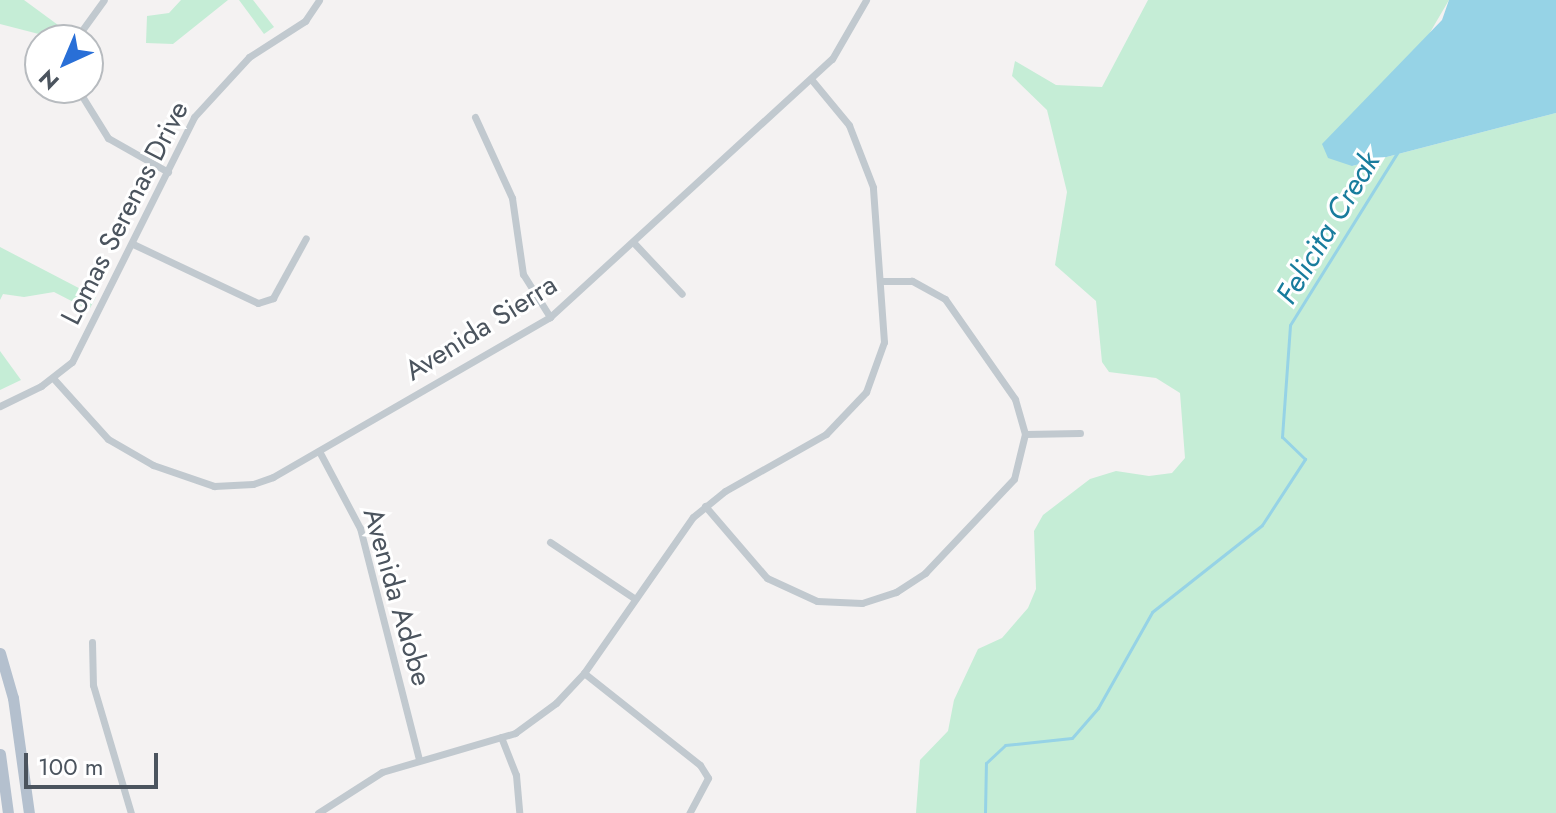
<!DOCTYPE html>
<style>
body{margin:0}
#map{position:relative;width:1556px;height:813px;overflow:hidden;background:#f4f2f2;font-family:Jost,sans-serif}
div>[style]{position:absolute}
.green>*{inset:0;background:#c5edd6}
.water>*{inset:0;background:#96d3e6}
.stream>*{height:3px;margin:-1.5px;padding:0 1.5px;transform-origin:1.5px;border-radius:1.5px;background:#96d3e6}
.minor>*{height:7px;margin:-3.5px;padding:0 3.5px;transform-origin:3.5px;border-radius:3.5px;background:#c1c9cf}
.primary>*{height:11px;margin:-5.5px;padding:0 5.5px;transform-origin:5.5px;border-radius:5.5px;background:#b4c0ce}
span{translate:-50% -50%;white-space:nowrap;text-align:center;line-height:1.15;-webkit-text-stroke:6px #fff;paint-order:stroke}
.street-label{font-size:28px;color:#4b545e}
.water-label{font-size:30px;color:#187c9d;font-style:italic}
.north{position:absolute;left:24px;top:24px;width:80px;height:80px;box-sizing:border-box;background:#fff;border:2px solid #b7bbbf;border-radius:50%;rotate:224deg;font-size:22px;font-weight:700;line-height:32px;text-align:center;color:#4b545e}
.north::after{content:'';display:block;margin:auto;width:28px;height:36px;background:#296fd7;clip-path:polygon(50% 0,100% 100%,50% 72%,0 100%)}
.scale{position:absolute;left:24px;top:753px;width:134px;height:36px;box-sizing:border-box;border:4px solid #4b545e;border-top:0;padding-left:10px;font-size:24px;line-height:28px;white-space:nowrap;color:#4b545e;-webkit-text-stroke:6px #fff;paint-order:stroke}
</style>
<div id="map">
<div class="green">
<i style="clip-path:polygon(0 0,24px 0,73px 36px,62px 40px,0 24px)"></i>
<i style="clip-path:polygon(181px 0,228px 0,173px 44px,146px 43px,147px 16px,169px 13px)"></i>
<i style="clip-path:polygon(239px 0,253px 0,274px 27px,264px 34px)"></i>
<i style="clip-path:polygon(1148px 0,1449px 0,1352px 166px,1556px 113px,1556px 813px,916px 813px,920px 760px,948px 731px,954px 700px,978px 649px,1002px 638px,1028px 608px,1036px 589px,1034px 531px,1043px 515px,1090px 479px,1116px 471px,1149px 476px,1172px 473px,1185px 458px,1180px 393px,1156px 378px,1109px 372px,1102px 362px,1096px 301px,1055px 265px,1067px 192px,1047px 110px,1012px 76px,1015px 61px,1056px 85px,1102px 87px)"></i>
<i style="clip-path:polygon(0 247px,96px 297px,89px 310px,54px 292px,24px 297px,3px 294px,0 300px)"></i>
<i style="clip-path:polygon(0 351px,21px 380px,0 390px)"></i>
</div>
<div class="water">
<i style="clip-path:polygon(1449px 0,1556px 0,1556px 113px,1352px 166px,1328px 158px,1322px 144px,1442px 20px)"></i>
</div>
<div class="stream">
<i style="left:985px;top:813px;width:50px;rotate:-88.9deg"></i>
<i style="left:986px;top:763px;width:26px;rotate:-43deg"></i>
<i style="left:1005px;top:745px;width:67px;rotate:-6deg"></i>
<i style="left:1072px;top:738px;width:40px;rotate:-49deg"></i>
<i style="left:1098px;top:708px;width:110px;rotate:-60.6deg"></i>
<i style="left:1152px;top:612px;width:140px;rotate:-38.3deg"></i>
<i style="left:1262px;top:525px;width:79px;rotate:-56.9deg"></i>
<i style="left:1305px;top:459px;width:32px;rotate:-136deg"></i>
<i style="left:1282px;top:437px;width:112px;rotate:-85.9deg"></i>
<i style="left:1290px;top:325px;width:203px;rotate:-58.1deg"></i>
</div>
<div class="minor">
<i style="left:75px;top:40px;width:49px;rotate:-54.1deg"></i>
<i style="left:77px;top:88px;width:59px;rotate:58.2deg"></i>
<i style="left:108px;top:138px;width:69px;rotate:29.5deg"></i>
<i style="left:475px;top:117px;width:89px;rotate:65.4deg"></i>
<i style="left:512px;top:198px;width:77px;rotate:81.8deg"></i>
<i style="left:523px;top:274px;width:51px;rotate:57.9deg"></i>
<i style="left:633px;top:242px;width:71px;rotate:46.7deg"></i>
<i style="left:133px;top:244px;width:138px;rotate:25.3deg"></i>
<i style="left:258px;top:303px;width:16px;rotate:-18deg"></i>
<i style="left:273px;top:298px;width:68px;rotate:-61.2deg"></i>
<i style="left:53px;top:378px;width:82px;rotate:48deg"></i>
<i style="left:108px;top:439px;width:52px;rotate:30deg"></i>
<i style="left:153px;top:465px;width:65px;rotate:19deg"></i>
<i style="left:214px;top:486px;width:39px;rotate:-3deg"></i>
<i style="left:253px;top:484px;width:21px;rotate:-19deg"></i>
<i style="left:273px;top:477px;width:320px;rotate:-30deg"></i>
<i style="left:550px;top:317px;width:382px;rotate:-42.5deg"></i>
<i style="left:832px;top:59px;width:68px;rotate:-60deg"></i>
<i style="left:0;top:406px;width:46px;rotate:-26deg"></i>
<i style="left:41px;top:386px;width:39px;rotate:-38deg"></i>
<i style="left:72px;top:362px;width:274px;rotate:-63.5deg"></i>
<i style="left:194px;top:117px;width:81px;rotate:-47.5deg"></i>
<i style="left:249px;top:57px;width:67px;rotate:-32.7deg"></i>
<i style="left:305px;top:21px;width:25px;rotate:-56deg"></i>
<i style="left:1025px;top:434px;width:55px;rotate:-1deg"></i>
<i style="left:319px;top:451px;width:87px;rotate:62deg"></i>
<i style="left:360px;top:528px;width:239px;rotate:75.7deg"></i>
<i style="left:705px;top:506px;width:95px;rotate:49.3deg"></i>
<i style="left:767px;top:578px;width:55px;rotate:24.7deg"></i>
<i style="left:817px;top:601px;width:45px;rotate:2.5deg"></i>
<i style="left:862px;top:603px;width:36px;rotate:-18deg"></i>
<i style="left:896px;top:592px;width:35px;rotate:-33deg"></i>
<i style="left:925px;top:573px;width:129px;rotate:-46.6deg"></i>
<i style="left:1014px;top:479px;width:46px;rotate:-76.3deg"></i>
<i style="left:1025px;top:434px;width:36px;rotate:-106deg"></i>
<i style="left:1015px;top:399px;width:122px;rotate:-125deg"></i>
<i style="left:945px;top:299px;width:38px;rotate:-151deg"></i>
<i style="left:912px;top:281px;width:31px;rotate:180deg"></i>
<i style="left:550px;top:542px;width:101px;rotate:33.7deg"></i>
<i style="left:92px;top:642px;width:43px;rotate:88.7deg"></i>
<i style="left:93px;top:685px;width:134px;rotate:73.5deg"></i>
<i style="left:584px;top:673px;width:148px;rotate:38.4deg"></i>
<i style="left:700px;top:765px;width:15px;rotate:58deg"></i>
<i style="left:708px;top:778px;width:40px;rotate:118deg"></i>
<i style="left:501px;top:737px;width:41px;rotate:68.5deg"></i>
<i style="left:516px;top:775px;width:38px;rotate:85deg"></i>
<i style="left:318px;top:813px;width:76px;rotate:-32.6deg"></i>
<i style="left:382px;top:772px;width:139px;rotate:-16.3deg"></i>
<i style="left:515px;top:733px;width:51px;rotate:-36.2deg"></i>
<i style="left:556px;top:703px;width:41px;rotate:-47deg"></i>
<i style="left:584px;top:673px;width:190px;rotate:-55.1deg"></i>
<i style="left:693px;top:517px;width:41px;rotate:-39.1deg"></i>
<i style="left:725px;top:491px;width:116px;rotate:-29.4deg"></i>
<i style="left:826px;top:434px;width:58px;rotate:-46.4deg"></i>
<i style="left:866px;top:392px;width:53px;rotate:-70.2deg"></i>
<i style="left:884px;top:342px;width:155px;rotate:-94.1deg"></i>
<i style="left:873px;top:187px;width:66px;rotate:-111.2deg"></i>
<i style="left:849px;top:125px;width:60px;rotate:-129.6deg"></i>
</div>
<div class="primary">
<i style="left:0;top:653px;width:47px;rotate:73.9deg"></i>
<i style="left:13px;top:698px;width:116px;rotate:82.1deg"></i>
<i style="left:0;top:754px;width:60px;rotate:82.3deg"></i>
</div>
<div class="street-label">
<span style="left:125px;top:213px;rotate:-63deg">Lomas Serenas Drive</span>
<span style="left:481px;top:328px;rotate:-32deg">Avenida Sierra</span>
<span style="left:397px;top:597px;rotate:74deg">Avenida Adobe</span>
</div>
<div class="water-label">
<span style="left:1328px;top:228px;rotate:-59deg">Felicita Creak</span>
</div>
<div class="north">N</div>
<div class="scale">100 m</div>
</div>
